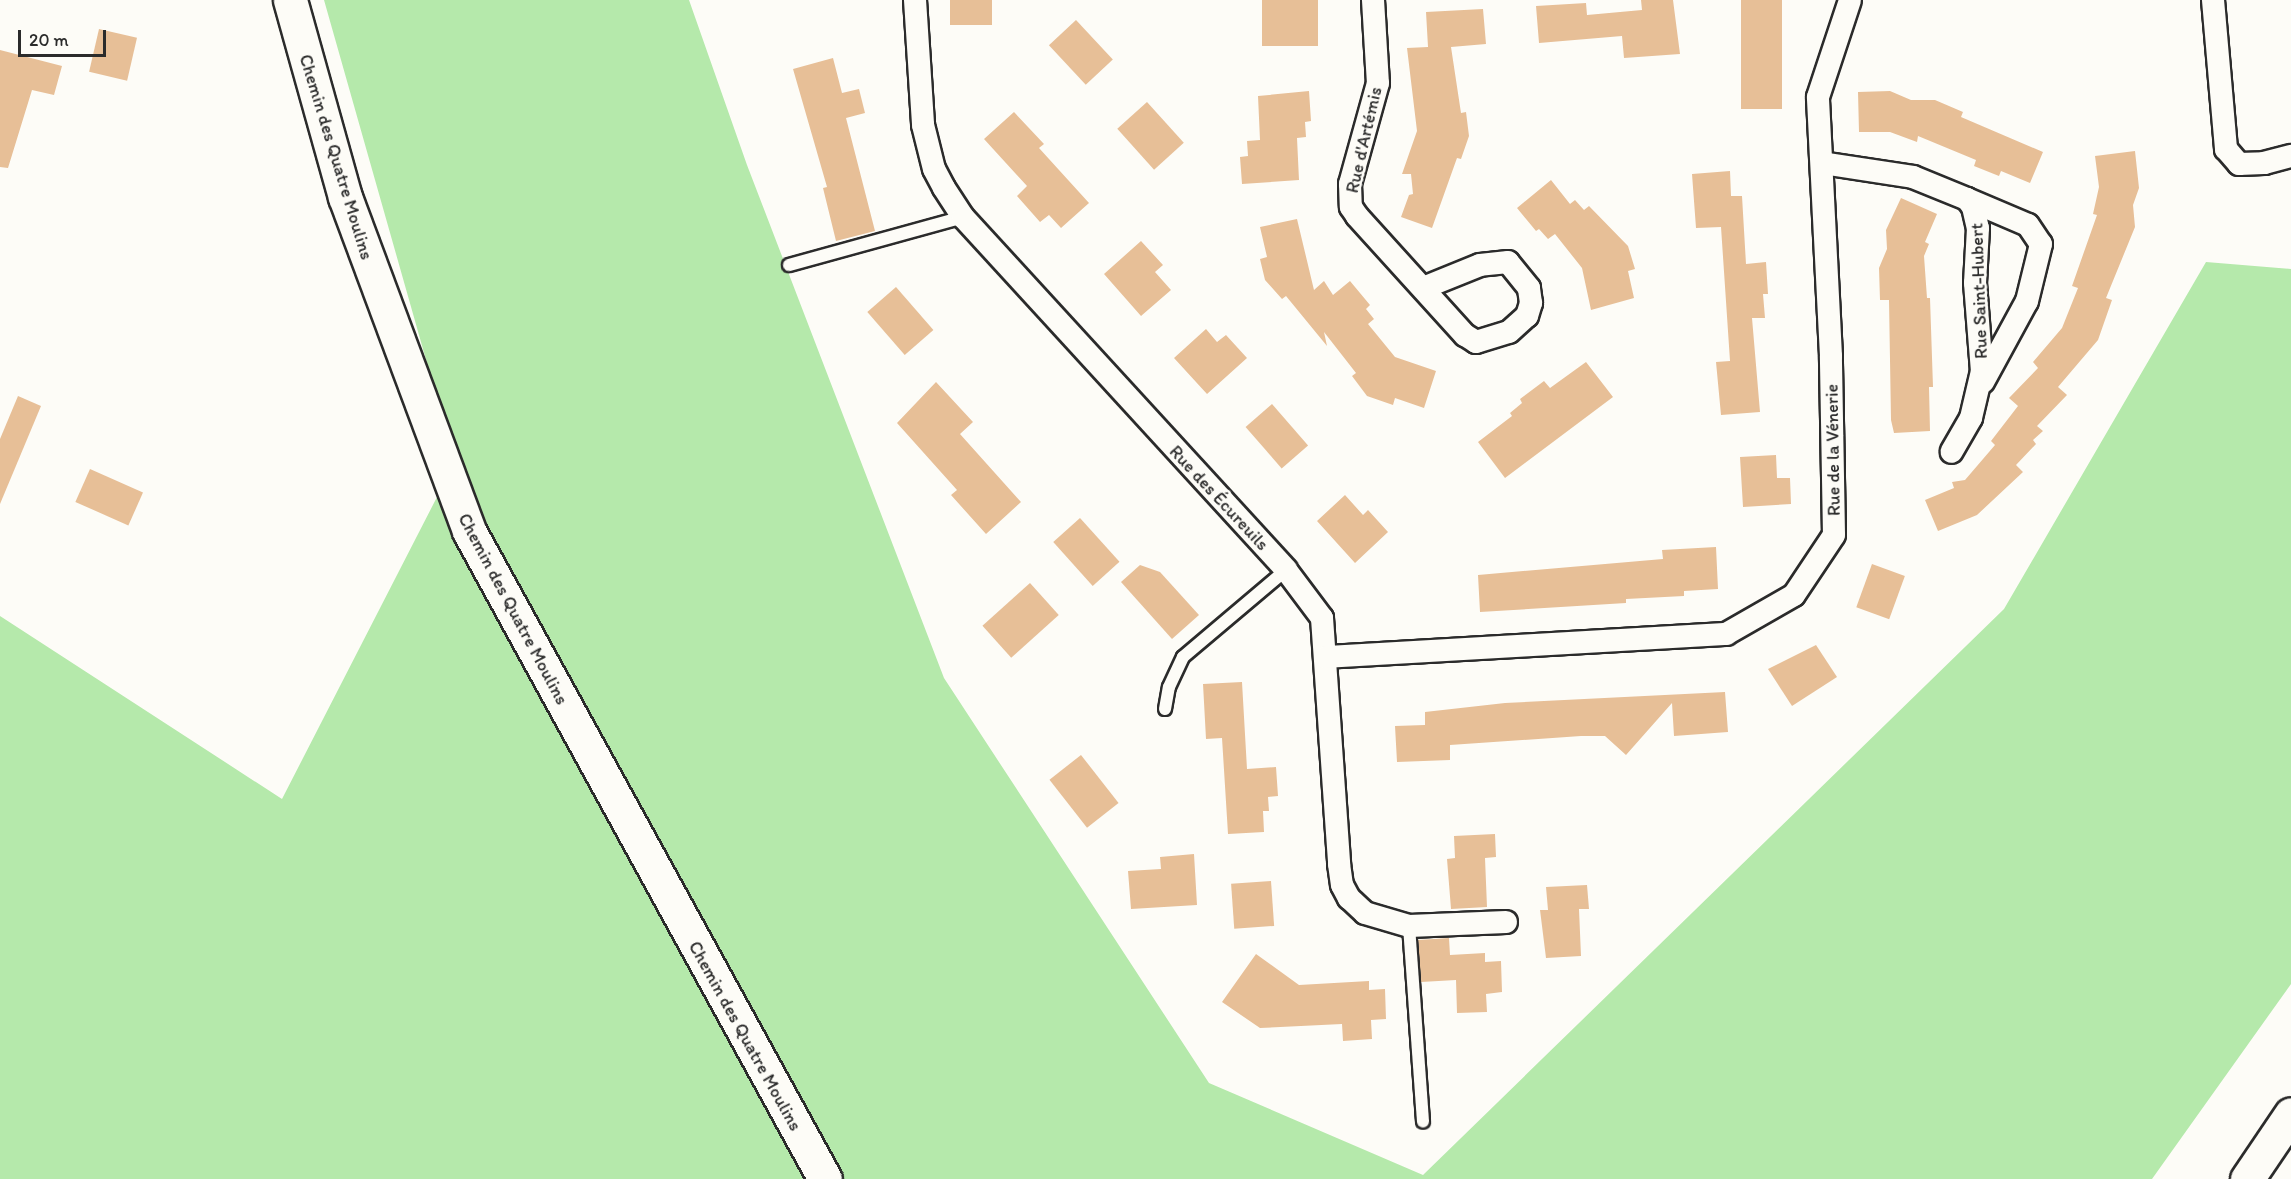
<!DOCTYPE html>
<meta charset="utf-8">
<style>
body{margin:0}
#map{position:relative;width:2291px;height:1179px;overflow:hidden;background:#fdfcf7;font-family:Itim,sans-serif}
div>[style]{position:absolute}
.green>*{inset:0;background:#b5e9ab}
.building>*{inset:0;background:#e7bf97;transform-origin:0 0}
.roads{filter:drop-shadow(2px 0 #2b2b2b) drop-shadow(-2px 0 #2b2b2b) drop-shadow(0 2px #2b2b2b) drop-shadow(0 -2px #2b2b2b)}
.service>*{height:12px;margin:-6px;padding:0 6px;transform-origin:6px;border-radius:6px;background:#fdfcf7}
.minor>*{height:22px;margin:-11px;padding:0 11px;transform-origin:11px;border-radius:11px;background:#fdfcf7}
.primary>*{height:33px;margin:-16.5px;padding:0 16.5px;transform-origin:16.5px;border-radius:16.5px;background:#fdfcf7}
span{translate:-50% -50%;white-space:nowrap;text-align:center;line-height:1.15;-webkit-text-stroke:5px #fdfcf7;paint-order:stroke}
.street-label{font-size:18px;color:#2b2b2b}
.scale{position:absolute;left:18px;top:30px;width:88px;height:27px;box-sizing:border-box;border:3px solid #2b2b2b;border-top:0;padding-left:8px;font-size:18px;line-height:21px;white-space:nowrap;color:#2b2b2b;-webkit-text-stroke:4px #fdfcf7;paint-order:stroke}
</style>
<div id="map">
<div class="green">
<i style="clip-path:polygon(324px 0,689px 0,747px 165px,944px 678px,1209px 1083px,1423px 1175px,2004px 609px,2206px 262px,2291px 269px,2291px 984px,2152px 1179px,0 1179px,0 616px,282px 799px,455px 462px)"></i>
</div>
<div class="building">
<i style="left:950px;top:0;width:42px;height:25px"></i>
<i style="left:1262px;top:0;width:56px;height:46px"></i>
<i style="clip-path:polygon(1641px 0,1673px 0,1680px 54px,1624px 58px,1622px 36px,1539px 43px,1536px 6px,1586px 3px,1587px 15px,1642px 10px)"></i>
<i style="left:1741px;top:0;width:41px;height:109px"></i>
<i style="clip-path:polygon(1483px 9px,1486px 44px,1451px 47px,1461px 113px,1466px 112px,1469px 136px,1461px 159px,1457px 158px,1432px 228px,1401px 217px,1409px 195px,1413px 194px,1411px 174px,1402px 174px,1417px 131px,1407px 48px,1428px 47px,1426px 12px)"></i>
<i style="left:1076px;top:20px;width:54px;height:37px;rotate:47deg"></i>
<i style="left:99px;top:29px;width:39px;height:44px;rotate:13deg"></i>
<i style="clip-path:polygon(0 50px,62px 66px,54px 95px,32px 90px,8px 168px,0 167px)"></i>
<i style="clip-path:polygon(833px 58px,842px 93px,859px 89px,865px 113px,846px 118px,875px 231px,836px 241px,823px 188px,827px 187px,793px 69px)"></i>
<i style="clip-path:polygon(1309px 91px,1311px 121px,1305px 122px,1306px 137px,1297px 138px,1299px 180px,1242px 184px,1240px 157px,1248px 156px,1247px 141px,1260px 140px,1258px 96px)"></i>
<i style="clip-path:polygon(1890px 91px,1911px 100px,1935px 100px,1963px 112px,1961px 117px,2043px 152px,2030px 183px,2001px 171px,1999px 176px,1974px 166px,1976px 160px,1918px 136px,1917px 142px,1890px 132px,1859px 132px,1858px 92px)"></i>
<i style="left:1147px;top:102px;width:55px;height:40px;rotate:48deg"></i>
<i style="clip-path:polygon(1014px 112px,1044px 144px,1039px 148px,1089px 203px,1061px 228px,1049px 215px,1040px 222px,1017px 196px,1027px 186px,984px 139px)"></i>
<i style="clip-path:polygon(2135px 151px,2139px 188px,2133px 205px,2135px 227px,2106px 298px,2112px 300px,2098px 340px,2058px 387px,2067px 395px,2037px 426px,2043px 431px,2033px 440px,2036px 444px,2016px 465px,2023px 472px,1977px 515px,1938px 531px,1925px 500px,1954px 488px,1952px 482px,1965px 480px,1995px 445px,1991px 441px,2018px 406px,2009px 398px,2038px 368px,2033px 362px,2062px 328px,2078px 288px,2072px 286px,2097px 215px,2093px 214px,2099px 187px,2095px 156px)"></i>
<i style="clip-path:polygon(1730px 171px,1731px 196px,1742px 196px,1746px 264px,1766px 262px,1768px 294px,1763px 294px,1765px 318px,1752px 318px,1760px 412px,1721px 415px,1716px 362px,1730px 361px,1721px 227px,1696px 228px,1692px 174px)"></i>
<i style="clip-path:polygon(1551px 180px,1570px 204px,1575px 200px,1584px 210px,1589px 206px,1628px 246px,1635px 269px,1628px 271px,1634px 298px,1591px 310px,1582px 268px,1555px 234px,1548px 239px,1539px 229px,1536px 231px,1517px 208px)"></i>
<i style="clip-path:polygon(1901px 198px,1937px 214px,1925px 242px,1929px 244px,1924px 256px,1927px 298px,1930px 298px,1933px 387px,1929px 387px,1930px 431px,1894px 433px,1891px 420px,1889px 300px,1880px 300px,1879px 268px,1887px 249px,1886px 230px)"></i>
<i style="clip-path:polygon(1297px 219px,1314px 290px,1324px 281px,1333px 295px,1350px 281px,1370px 305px,1366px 309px,1374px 319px,1368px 324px,1395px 357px,1436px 371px,1424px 408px,1395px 398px,1393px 405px,1367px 396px,1352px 376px,1356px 373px,1324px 332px,1327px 346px,1286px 296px,1282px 299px,1265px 280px,1260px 259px,1267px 257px,1260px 227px)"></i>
<i style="clip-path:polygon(1141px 241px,1163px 265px,1155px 272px,1171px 290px,1141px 316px,1104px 274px)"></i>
<i style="left:896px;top:287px;width:57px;height:38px;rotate:49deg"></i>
<i style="clip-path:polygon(1206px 329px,1217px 342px,1226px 335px,1247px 358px,1207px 394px,1174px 358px)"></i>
<i style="clip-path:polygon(1586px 362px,1613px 397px,1505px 478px,1478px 442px,1512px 416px,1510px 413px,1522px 403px,1520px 399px,1544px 381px,1550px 388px)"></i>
<i style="clip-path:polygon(936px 382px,973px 422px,960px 434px,1021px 502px,986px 534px,951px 495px,957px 490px,897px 423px)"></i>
<i style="clip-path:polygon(18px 396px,41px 406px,0 504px,0 439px)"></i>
<i style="left:1272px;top:404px;width:55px;height:35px;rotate:49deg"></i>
<i style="clip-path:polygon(1776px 455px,1777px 478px,1790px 478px,1791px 504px,1743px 507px,1740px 457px)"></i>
<i style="left:90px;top:469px;width:58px;height:36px;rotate:24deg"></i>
<i style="clip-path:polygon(1345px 495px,1363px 515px,1368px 510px,1388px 532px,1355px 563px,1317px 521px)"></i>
<i style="left:1080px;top:518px;width:59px;height:36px;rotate:48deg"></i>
<i style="clip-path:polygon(1716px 547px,1718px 589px,1684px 591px,1684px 596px,1626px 599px,1626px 603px,1480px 612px,1478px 575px,1663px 559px,1662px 550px)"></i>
<i style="left:1872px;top:564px;width:35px;height:46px;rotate:20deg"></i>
<i style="clip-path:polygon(1140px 565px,1160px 572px,1199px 615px,1172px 639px,1121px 582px)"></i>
<i style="left:1030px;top:583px;width:43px;height:64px;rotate:48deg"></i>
<i style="clip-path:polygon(1816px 645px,1837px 677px,1792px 706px,1768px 669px)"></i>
<i style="clip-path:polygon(1242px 682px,1247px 769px,1276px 767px,1278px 796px,1268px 797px,1269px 811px,1263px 811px,1264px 832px,1228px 834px,1222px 738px,1206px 739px,1203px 684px)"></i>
<i style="clip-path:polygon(1725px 692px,1728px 732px,1674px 736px,1672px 703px,1626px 755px,1605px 736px,1581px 736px,1450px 745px,1450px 760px,1397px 762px,1395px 726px,1425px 725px,1425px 712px,1505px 703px)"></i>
<i style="left:1081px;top:755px;width:61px;height:40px;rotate:52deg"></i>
<i style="clip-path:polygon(1495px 834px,1496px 857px,1485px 858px,1487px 907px,1451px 909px,1447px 859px,1455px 858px,1454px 836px)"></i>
<i style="clip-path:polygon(1194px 854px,1197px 905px,1131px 909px,1128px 871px,1161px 869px,1160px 857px)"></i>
<i style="left:1271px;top:881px;width:45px;height:40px;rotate:86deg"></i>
<i style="clip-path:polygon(1587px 885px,1589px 909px,1579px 909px,1581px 956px,1546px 958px,1540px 910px,1548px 910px,1546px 887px)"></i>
<i style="clip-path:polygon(1449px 938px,1450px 955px,1485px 953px,1485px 962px,1501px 961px,1502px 992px,1486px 994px,1487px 1012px,1457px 1013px,1456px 980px,1421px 982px,1418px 940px)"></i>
<i style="clip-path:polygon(1256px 954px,1299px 985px,1369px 981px,1369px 990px,1385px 989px,1386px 1019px,1371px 1020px,1372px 1039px,1343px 1041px,1342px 1024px,1260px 1028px,1222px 1002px)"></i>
</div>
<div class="roads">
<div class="service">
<i style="left:789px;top:265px;width:180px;rotate:-15.4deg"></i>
<i style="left:1165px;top:709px;width:22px;rotate:-80deg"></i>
<i style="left:1169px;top:687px;width:33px;rotate:-65deg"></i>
<i style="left:1183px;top:657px;width:135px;rotate:-40.2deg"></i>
<i style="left:1409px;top:926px;width:196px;rotate:85.9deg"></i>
</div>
<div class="minor">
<i style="left:915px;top:0;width:125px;rotate:86.3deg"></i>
<i style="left:923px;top:125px;width:45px;rotate:76deg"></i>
<i style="left:934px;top:169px;width:21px;rotate:62deg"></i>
<i style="left:944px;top:188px;width:35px;rotate:57deg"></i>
<i style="left:963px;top:217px;width:478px;rotate:47.5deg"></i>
<i style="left:1286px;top:570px;width:60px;rotate:53.1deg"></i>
<i style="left:1322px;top:618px;width:247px;rotate:86deg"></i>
<i style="left:1339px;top:864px;width:21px;rotate:82deg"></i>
<i style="left:1342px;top:885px;width:15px;rotate:62deg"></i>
<i style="left:1349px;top:898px;width:22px;rotate:43deg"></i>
<i style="left:1365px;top:913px;width:46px;rotate:16.5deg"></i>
<i style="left:1409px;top:926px;width:97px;rotate:-2.4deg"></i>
<i style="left:1373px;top:0;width:83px;rotate:86.6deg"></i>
<i style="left:1378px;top:83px;width:105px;rotate:105.5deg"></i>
<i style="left:1350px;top:184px;width:23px;rotate:88deg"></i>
<i style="left:1351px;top:207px;width:11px;rotate:56deg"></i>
<i style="left:1357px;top:216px;width:161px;rotate:47.8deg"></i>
<i style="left:1465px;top:335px;width:13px;rotate:32deg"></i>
<i style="left:1476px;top:342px;width:34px;rotate:-17deg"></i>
<i style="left:1509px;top:332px;width:24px;rotate:-42deg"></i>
<i style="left:1527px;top:316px;width:14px;rotate:-73deg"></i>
<i style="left:1531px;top:303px;width:15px;rotate:-98deg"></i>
<i style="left:1529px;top:288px;width:33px;rotate:-129deg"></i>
<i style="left:1508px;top:262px;width:28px;rotate:174deg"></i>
<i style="left:1480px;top:265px;width:61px;rotate:158deg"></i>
<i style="left:2213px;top:0;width:150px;rotate:85deg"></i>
<i style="left:2226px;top:149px;width:20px;rotate:49deg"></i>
<i style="left:2239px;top:164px;width:25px;rotate:-2deg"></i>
<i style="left:2264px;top:163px;width:28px;rotate:-15deg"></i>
<i style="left:1822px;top:163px;width:92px;rotate:8.7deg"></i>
<i style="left:1913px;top:177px;width:58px;rotate:22.2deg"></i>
<i style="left:1967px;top:199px;width:10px;rotate:53deg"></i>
<i style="left:1973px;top:207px;width:22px;rotate:77deg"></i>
<i style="left:1978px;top:228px;width:55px;rotate:93.1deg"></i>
<i style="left:1975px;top:283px;width:88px;rotate:85.5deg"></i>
<i style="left:1982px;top:371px;width:48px;rotate:103.2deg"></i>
<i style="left:1971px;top:418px;width:39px;rotate:120deg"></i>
<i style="left:1967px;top:199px;width:66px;rotate:23.1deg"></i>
<i style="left:2028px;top:225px;width:23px;rotate:56deg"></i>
<i style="left:2041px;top:244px;width:59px;rotate:103.8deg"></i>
<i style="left:2027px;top:301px;width:92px;rotate:118.5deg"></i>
<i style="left:1326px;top:657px;width:401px;rotate:-3.3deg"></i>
<i style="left:1726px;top:634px;width:78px;rotate:-29.8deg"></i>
<i style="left:1794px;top:595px;width:72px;rotate:-56.3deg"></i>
<i style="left:1834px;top:535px;width:179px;rotate:-91deg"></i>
<i style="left:1831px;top:356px;width:259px;rotate:-92.9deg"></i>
<i style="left:1818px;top:97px;width:102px;rotate:-71.7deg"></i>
</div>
<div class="primary">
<i style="left:290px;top:0;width:205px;rotate:74.4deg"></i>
<i style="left:345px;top:197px;width:356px;rotate:69.6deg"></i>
<i style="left:469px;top:531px;width:739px;rotate:61.22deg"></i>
<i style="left:2247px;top:1179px;width:78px;rotate:-55.9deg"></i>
</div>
</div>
<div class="street-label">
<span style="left:1364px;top:140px;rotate:-77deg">Rue d'Artémis</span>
<span style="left:336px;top:157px;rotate:73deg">Chemin des Quatre Moulins</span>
<span style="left:1979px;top:291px;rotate:-92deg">Rue Saint-Hubert</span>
<span style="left:1833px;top:450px;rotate:-91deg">Rue de la Vénerie</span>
<span style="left:1219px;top:498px;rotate:47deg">Rue des Écureuils</span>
<span style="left:513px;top:609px;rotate:62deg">Chemin des Quatre Moulins</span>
<span style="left:745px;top:1036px;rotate:61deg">Chemin des Quatre Moulins</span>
</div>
<div class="scale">20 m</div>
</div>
